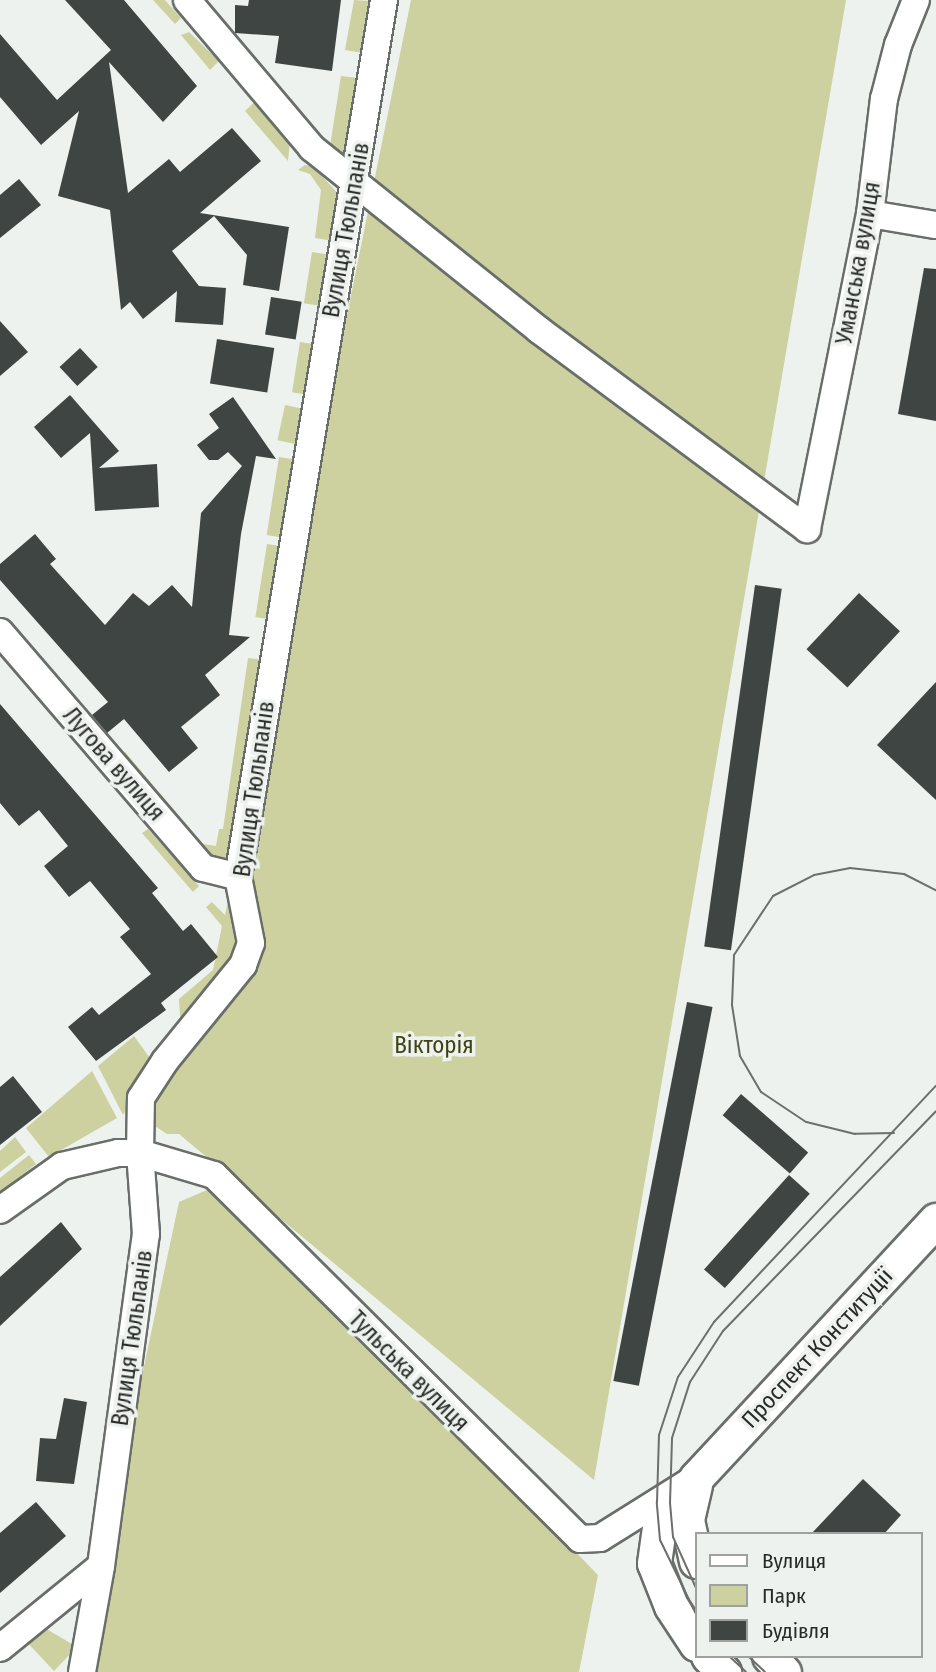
<!DOCTYPE html>
<meta charset="utf-8">
<style>
body{margin:0}
#map{position:relative;width:936px;height:1672px;overflow:hidden;background:#edf2ee;font-family:"Fira Sans Condensed",sans-serif}
div>[style]{position:absolute}
.green>*{inset:0;background:#cdd09f;transform-origin:0 0}
.building>*{inset:0;background:#3f4543;transform-origin:0 0}
.roads{filter:drop-shadow(2px 0 #696e6a) drop-shadow(-2px 0 #696e6a) drop-shadow(0 2px #696e6a) drop-shadow(0 -2px #696e6a)}
.minor>*{height:26px;margin:-13px;padding:0 13px;transform-origin:13px;border-radius:13px;background:#fff}
.tertiary>*{height:33px;margin:-16.5px;padding:0 16.5px;transform-origin:16.5px;border-radius:16.5px;background:#fff}
.tram>*{height:2px;margin:-1px;padding:0 1px;transform-origin:1px;border-radius:1px;background:#6c6f6c}
span{translate:-50% -50%;white-space:nowrap;text-align:center;line-height:1.15;-webkit-text-stroke:7px #edf2ee;paint-order:stroke}
.street-label{font-size:23px;color:#282a28}
.park-label{font-size:23px;color:#404115}
.legend{position:absolute;left:695px;top:1532px;width:228px;height:126px;box-sizing:border-box;background:#edf2ee;border:2px solid #9ea29f;margin:0;padding:9px 12px;list-style:none;font-size:21px;color:#282a28}
.legend li{display:flex;align-items:center;gap:14px;height:35px}
.legend b{width:35px;border:2px solid #9ea29f}
</style>
<div id="map">
<div class="green">
<i style="clip-path:polygon(153px 0,165px 0,181px 18px,175px 24px)"></i>
<i style="clip-path:polygon(354px 0,370px 1px,363px 53px,345px 50px)"></i>
<i style="clip-path:polygon(411px 0,846px 0,594px 1480px,179px 1134px,167px 1134px,149px 1122px,160px 1073px,181px 1032px,179px 999px,213px 970px,222px 926px,206px 907px,212px 902px,225px 915px)"></i>
<i style="clip-path:polygon(189px 32px,219px 61px,210px 70px,181px 35px)"></i>
<i style="clip-path:polygon(341px 76px,358px 78px,344px 164px,330px 146px)"></i>
<i style="clip-path:polygon(258px 99px,290px 140px,288px 161px,245px 111px)"></i>
<i style="clip-path:polygon(305px 165px,313px 166px,341px 197px,334px 241px,315px 238px,321px 190px,310px 174px,298px 170px)"></i>
<i style="left:312px;top:252px;width:20px;height:52px;rotate:9deg"></i>
<i style="left:300px;top:342px;width:18px;height:51px;rotate:9deg"></i>
<i style="left:285px;top:405px;width:24px;height:36px;rotate:12deg"></i>
<i style="left:279px;top:457px;width:20px;height:79px;rotate:9deg"></i>
<i style="left:267px;top:544px;width:18px;height:74px;rotate:9deg"></i>
<i style="clip-path:polygon(248px 658px,265px 660px,230px 857px,220px 860px,202px 854px,119px 757px,125px 752px,203px 844px,216px 846px,219px 829px,223px 829px)"></i>
<i style="clip-path:polygon(148px 829px,199px 886px,193px 892px,142px 833px)"></i>
<i style="clip-path:polygon(134px 1036px,155px 1065px,123px 1115px,98px 1066px)"></i>
<i style="clip-path:polygon(92px 1071px,117px 1118px,49px 1157px,26px 1128px)"></i>
<i style="clip-path:polygon(15px 1137px,26px 1152px,0 1172px,0 1151px)"></i>
<i style="clip-path:polygon(29px 1155px,36px 1164px,0 1192px,0 1178px)"></i>
<i style="clip-path:polygon(207px 1190px,472px 1445px,598px 1575px,579px 1672px,87px 1672px,110px 1526px,179px 1202px)"></i>
<i style="clip-path:polygon(38px 1624px,77px 1647px,54px 1671px,24px 1639px)"></i>
</div>
<div class="building">
<i style="clip-path:polygon(65px 0,124px 0,197px 86px,163px 122px,109px 62px,128px 193px,169px 159px,180px 172px,232px 128px,261px 161px,200px 213px,289px 227px,279px 291px,243px 285px,247px 255px,214px 216px,172px 251px,199px 286px,226px 288px,223px 325px,175px 322px,177px 291px,143px 319px,130px 302px,121px 310px,110px 210px,58px 196px,79px 111px,41px 145px,0 97px,0 34px,57px 100px,111px 50px)"></i>
<i style="clip-path:polygon(249px 0,341px 0,332px 71px,275px 63px,279px 36px,235px 33px,235px 5px,248px 6px)"></i>
<i style="clip-path:polygon(19px 179px,41px 205px,0 238px,0 195px)"></i>
<i style="clip-path:polygon(924px 268px,936px 269px,936px 421px,898px 414px)"></i>
<i style="left:271px;top:297px;width:31px;height:38px;rotate:9deg"></i>
<i style="clip-path:polygon(0 321px,28px 352px,0 376px)"></i>
<i style="left:217px;top:339px;width:58px;height:45px;rotate:9deg"></i>
<i style="left:80px;top:348px;width:26px;height:28px;rotate:47deg"></i>
<i style="clip-path:polygon(70px 395px,119px 451px,99px 468px,157px 464px,159px 507px,95px 511px,90px 433px,61px 458px,34px 427px)"></i>
<i style="clip-path:polygon(233px 397px,276px 459px,256px 456px,241px 534px,229px 635px,250px 637px,205px 675px,220px 695px,181px 727px,198px 748px,169px 772px,124px 719px,107px 733px,92px 715px,108px 702px,0 580px,0 564px,35px 534px,56px 559px,50px 564px,105px 625px,133px 593px,149px 606px,172px 585px,192px 607px,201px 513px,242px 466px,228px 452px,218px 460px,209px 460px,197px 445px,219px 428px,209px 414px)"></i>
<i style="left:755px;top:585px;width:27px;height:365px;rotate:8deg"></i>
<i style="left:859px;top:593px;width:56px;height:77px;rotate:43deg"></i>
<i style="clip-path:polygon(936px 682px,936px 800px,877px 745px)"></i>
<i style="clip-path:polygon(0 704px,158px 888px,152px 893px,183px 931px,191px 924px,218px 957px,161px 1003px,166px 1010px,96px 1061px,68px 1027px,92px 1007px,99px 1015px,151px 974px,120px 937px,130px 929px,90px 881px,69px 897px,44px 866px,68px 846px,39px 810px,19px 826px,0 803px)"></i>
<i style="left:687px;top:1002px;width:26px;height:386px;rotate:11deg"></i>
<i style="clip-path:polygon(13px 1076px,42px 1112px,0 1145px,0 1087px)"></i>
<i style="left:741px;top:1094px;width:89px;height:28px;rotate:41deg"></i>
<i style="left:789px;top:1175px;width:28px;height:127px;rotate:42deg"></i>
<i style="clip-path:polygon(61px 1222px,82px 1249px,0 1326px,0 1277px)"></i>
<i style="clip-path:polygon(64px 1398px,87px 1402px,74px 1484px,36px 1481px,40px 1438px,56px 1439px)"></i>
<i style="clip-path:polygon(863px 1479px,901px 1515px,884px 1534px,811px 1534px)"></i>
<i style="clip-path:polygon(36px 1502px,66px 1536px,0 1593px,0 1533px)"></i>
</div>
<div class="roads">
<div class="minor">
<i style="left:187px;top:0;width:194px;rotate:49.8deg"></i>
<i style="left:312px;top:148px;width:291px;rotate:38.7deg"></i>
<i style="left:539px;top:330px;width:334px;rotate:36.6deg"></i>
<i style="left:807px;top:529px;width:321px;rotate:-78.7deg"></i>
<i style="left:870px;top:214px;width:116px;rotate:-83.1deg"></i>
<i style="left:884px;top:99px;width:56px;rotate:-75.5deg"></i>
<i style="left:898px;top:45px;width:48px;rotate:-68.2deg"></i>
<i style="left:870px;top:214px;width:67px;rotate:9.5deg"></i>
<i style="left:0;top:632px;width:311px;rotate:49.3deg"></i>
<i style="left:203px;top:868px;width:36px;rotate:14deg"></i>
<i style="left:0;top:1210px;width:76px;rotate:-35.4deg"></i>
<i style="left:62px;top:1166px;width:57px;rotate:-13.1deg"></i>
<i style="left:118px;top:1153px;width:22px"></i>
<i style="left:140px;top:1153px;width:77px;rotate:16.6deg"></i>
<i style="left:214px;top:1175px;width:516px;rotate:44.84deg"></i>
<i style="left:580px;top:1539px;width:20px;rotate:-3deg"></i>
<i style="left:600px;top:1538px;width:104px;rotate:-32deg"></i>
<i style="left:0;top:1648px;width:130px;rotate:-39.1deg"></i>
<i style="left:82px;top:1672px;width:108px;rotate:-79.8deg"></i>
<i style="left:101px;top:1566px;width:335px;rotate:-82.3deg"></i>
<i style="left:146px;top:1234px;width:81px;rotate:-94.2deg"></i>
<i style="left:140px;top:1153px;width:55px;rotate:-89deg"></i>
<i style="left:141px;top:1098px;width:44px;rotate:-57deg"></i>
<i style="left:165px;top:1061px;width:124px;rotate:-50.9deg"></i>
<i style="left:243px;top:965px;width:23px;rotate:-70deg"></i>
<i style="left:251px;top:943px;width:67px;rotate:-101.1deg"></i>
<i style="left:238px;top:877px;width:889px;rotate:-80.55deg"></i>
</div>
<div class="tertiary">
<i style="left:695px;top:1485px;width:36px;rotate:103deg"></i>
<i style="left:687px;top:1520px;width:42px;rotate:77.6deg"></i>
<i style="left:696px;top:1644px;width:45px;rotate:-123.3deg"></i>
<i style="left:671px;top:1606px;width:46px;rotate:-111.6deg"></i>
<i style="left:654px;top:1563px;width:36px;rotate:-82deg"></i>
<i style="left:659px;top:1527px;width:63px;rotate:-52.8deg"></i>
<i style="left:697px;top:1477px;width:351px;rotate:-47.1deg"></i>
<i style="left:708px;top:1656px;width:23px;rotate:45deg"></i>
<i style="left:769px;top:1656px;width:22px;rotate:47deg"></i>
</div>
</div>
<div class="tram">
<i style="left:894px;top:1133px;width:39px;rotate:179deg"></i>
<i style="left:855px;top:1134px;width:50px;rotate:-166.2deg"></i>
<i style="left:806px;top:1122px;width:54px;rotate:-146.3deg"></i>
<i style="left:761px;top:1092px;width:42px;rotate:-120.3deg"></i>
<i style="left:740px;top:1056px;width:52px;rotate:-98.9deg"></i>
<i style="left:732px;top:1005px;width:50px;rotate:-87.7deg"></i>
<i style="left:734px;top:955px;width:71px;rotate:-56.5deg"></i>
<i style="left:773px;top:896px;width:46px;rotate:-27.1deg"></i>
<i style="left:814px;top:875px;width:37px;rotate:-11deg"></i>
<i style="left:850px;top:868px;width:54px;rotate:6.3deg"></i>
<i style="left:904px;top:874px;width:36px;rotate:27deg"></i>
<i style="left:696px;top:1588px;width:56px;rotate:-114.3deg"></i>
<i style="left:673px;top:1537px;width:34px;rotate:-95deg"></i>
<i style="left:670px;top:1503px;width:65px;rotate:-88.2deg"></i>
<i style="left:672px;top:1438px;width:59px;rotate:-72.2deg"></i>
<i style="left:690px;top:1382px;width:61px;rotate:-57.1deg"></i>
<i style="left:723px;top:1331px;width:306px;rotate:-45.9deg"></i>
<i style="left:696px;top:1614px;width:82px;rotate:-115.9deg"></i>
<i style="left:660px;top:1540px;width:38px;rotate:-95deg"></i>
<i style="left:657px;top:1502px;width:67px;rotate:-88.3deg"></i>
<i style="left:659px;top:1435px;width:61px;rotate:-71.9deg"></i>
<i style="left:678px;top:1377px;width:66px;rotate:-56.8deg"></i>
<i style="left:714px;top:1322px;width:324px;rotate:-46.8deg"></i>
<i style="left:729px;top:1656px;width:23px;rotate:43deg"></i>
<i style="left:748px;top:1656px;width:23px;rotate:43deg"></i>
</div>
<div class="street-label">
<span style="left:346px;top:230px;rotate:-80deg">Вулиця Тюльпанів</span>
<span style="left:858px;top:263px;rotate:-80deg">Уманська вулиця</span>
<span style="left:114px;top:764px;rotate:49deg">Лугова вулиця</span>
<span style="left:254px;top:789px;rotate:-82deg">Вулиця Тюльпанів</span>
<span style="left:132px;top:1338px;rotate:-82deg">Вулиця Тюльпанів</span>
<span style="left:817px;top:1348px;rotate:-47deg">Проспект Конституції</span>
<span style="left:409px;top:1371px;rotate:45deg">Тульська вулиця</span>
</div>
<div class="park-label">
<span style="left:434px;top:1045px">Вікторія</span>
</div>
<ul class="legend">
<li><b style="height:9px;background:#fff"></b>Вулиця</li>
<li><b style="height:19px;background:#cdd09f"></b>Парк</li>
<li><b style="height:19px;background:#3f4543"></b>Будівля</li>
</ul>
</div>
